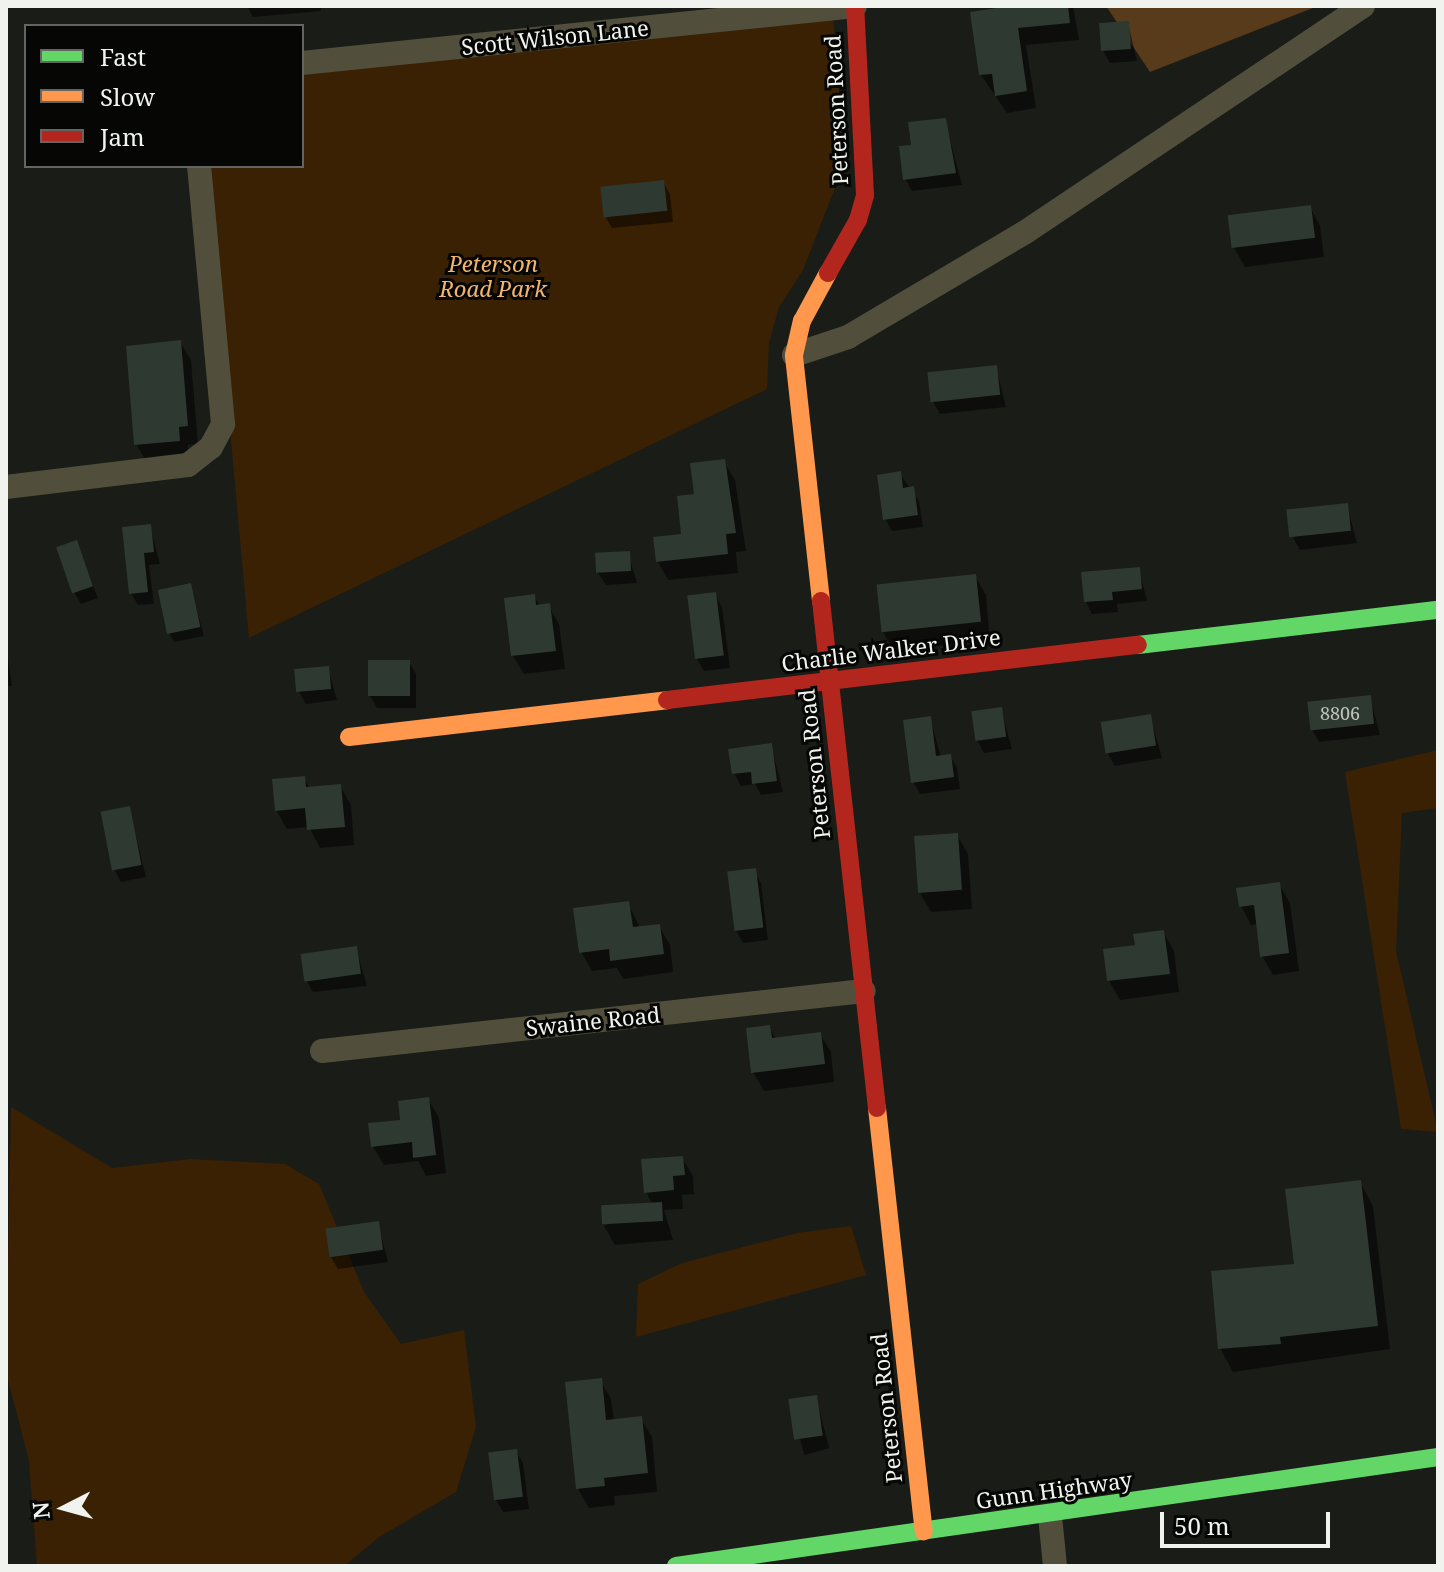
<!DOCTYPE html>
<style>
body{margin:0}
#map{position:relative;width:1444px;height:1572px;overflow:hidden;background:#1a1c17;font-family:"Noto Serif",serif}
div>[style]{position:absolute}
.green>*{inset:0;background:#3a2103}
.forest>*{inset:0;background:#573b1a}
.shadow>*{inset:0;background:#0007;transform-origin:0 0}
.building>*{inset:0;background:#2e3931;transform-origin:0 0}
.street>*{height:24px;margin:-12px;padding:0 12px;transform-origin:12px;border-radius:12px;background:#514f3c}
.fast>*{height:18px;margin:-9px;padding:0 9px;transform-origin:9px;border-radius:9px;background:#63d668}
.slow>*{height:18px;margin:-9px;padding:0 9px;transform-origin:9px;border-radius:9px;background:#ff974d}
.jam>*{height:18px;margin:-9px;padding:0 9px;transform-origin:9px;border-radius:9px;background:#b3261e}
span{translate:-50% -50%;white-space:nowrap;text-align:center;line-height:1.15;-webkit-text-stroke:6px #060705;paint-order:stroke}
.number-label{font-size:18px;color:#c0c4bf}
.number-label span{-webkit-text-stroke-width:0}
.street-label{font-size:22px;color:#f0f3ee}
.park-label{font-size:22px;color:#f5b46d;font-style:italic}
.frame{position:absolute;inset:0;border:8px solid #f0f3ee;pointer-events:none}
.legend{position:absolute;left:24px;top:24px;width:280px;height:144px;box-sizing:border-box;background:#060705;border:2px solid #646562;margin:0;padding:10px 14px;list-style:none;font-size:24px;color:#f0f3ee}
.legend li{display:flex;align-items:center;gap:16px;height:40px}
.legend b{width:40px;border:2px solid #646562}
.north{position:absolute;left:24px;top:1468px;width:80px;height:80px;-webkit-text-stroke:6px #060705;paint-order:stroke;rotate:264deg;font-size:22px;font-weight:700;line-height:32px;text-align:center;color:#f0f3ee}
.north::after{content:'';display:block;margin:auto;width:28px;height:36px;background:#f0f3ee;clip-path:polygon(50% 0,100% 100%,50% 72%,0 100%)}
.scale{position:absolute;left:1160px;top:1512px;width:170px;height:36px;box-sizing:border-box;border:4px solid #f0f3ee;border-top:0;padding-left:10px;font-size:24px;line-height:28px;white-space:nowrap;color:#f0f3ee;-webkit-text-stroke:6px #060705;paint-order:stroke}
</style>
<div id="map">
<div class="green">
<i style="clip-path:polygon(833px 18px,844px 140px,838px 180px,803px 270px,779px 307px,769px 343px,767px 389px,249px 638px,206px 166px,302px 166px,302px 75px)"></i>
<i style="clip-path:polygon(1438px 750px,1438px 808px,1402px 813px,1396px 951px,1438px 1132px,1401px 1129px,1345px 772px)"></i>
<i style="clip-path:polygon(11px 1107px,112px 1168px,190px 1159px,285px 1164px,319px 1184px,364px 1292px,401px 1344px,464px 1330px,476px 1427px,456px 1492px,379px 1537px,344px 1566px,37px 1566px,29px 1461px,6px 1372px)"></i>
<i style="clip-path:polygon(851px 1226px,866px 1275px,636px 1337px,638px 1284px,682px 1263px,797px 1233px)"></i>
</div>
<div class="forest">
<i style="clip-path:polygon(1106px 6px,1318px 6px,1150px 72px)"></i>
</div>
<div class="shadow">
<i style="clip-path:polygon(247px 6px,321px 6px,321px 11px,253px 17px)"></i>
<i style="clip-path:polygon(1025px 6px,1073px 6px,1079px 40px,1026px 45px,1036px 108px,1007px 113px,981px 75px)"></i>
<i style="clip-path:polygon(1128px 23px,1137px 61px,1110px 63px,1103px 51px)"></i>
<i style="clip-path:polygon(945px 120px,962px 185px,912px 191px,905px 179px,913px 147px)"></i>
<i style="clip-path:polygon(663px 182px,670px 194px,673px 222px,612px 228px,605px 216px)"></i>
<i style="clip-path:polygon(1310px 207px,1320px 226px,1324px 257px,1245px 267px,1234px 248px)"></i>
<i style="clip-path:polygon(180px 342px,191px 360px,198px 444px,188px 445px,189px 460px,147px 463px,136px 444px)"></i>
<i style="clip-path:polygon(996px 367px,1006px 407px,940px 414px,933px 402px)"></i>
<i style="clip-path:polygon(724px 462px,735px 480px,746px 551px,736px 552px,738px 573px,668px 580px,658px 562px,683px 536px,696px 496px)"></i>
<i style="clip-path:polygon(900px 474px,919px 501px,923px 527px,892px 531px,885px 519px)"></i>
<i style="clip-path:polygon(1347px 505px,1357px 543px,1300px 550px,1293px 538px)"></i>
<i style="clip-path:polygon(150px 526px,160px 564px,149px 565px,154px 604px,138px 605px,131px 593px)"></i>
<i style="clip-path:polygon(76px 542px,98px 598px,81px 604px,74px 592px)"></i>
<i style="clip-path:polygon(628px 553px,637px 583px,606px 585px,598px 573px)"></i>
<i style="clip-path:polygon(1139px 569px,1147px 601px,1117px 604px,1118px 612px,1092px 614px,1086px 602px)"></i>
<i style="clip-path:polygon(975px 576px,986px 595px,990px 641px,893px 650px,883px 632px)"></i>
<i style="clip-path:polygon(190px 585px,204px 636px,174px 642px,169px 633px)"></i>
<i style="clip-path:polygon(715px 594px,722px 607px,730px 668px,704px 671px,697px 659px)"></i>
<i style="clip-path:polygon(534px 596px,540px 606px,548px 605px,559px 624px,565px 669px,524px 674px,513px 656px)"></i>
<i style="clip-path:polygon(6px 644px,12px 686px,6px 686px)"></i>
<i style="clip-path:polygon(409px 662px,416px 674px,416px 708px,377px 708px,370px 696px)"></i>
<i style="clip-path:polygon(328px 668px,337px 700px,306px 704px,299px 692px)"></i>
<i style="clip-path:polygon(1370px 697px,1380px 735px,1319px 742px,1312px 730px)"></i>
<i style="clip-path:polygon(1001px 709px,1012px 749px,984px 753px,977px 740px)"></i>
<i style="clip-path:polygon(1150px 716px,1162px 758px,1115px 766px,1108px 754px)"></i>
<i style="clip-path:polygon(930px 718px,941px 757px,950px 756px,957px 768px,960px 789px,920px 794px,913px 782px)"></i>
<i style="clip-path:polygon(771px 745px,783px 792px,761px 795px,755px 784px,741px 786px,734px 773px)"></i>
<i style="clip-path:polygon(304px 778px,310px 789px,340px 786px,351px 805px,354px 845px,320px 848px,309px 827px,287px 829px,276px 810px)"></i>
<i style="clip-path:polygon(129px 808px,146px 877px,121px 882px,114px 869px)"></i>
<i style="clip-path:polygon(957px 835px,968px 854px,972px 909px,931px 912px,920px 893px)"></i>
<i style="clip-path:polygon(754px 871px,761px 883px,768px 940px,743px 943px,736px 931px)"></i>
<i style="clip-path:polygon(1279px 884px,1290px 903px,1299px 971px,1273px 975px,1262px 956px,1258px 924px,1251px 925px,1241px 906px)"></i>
<i style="clip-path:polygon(628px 903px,640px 928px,659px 926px,670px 945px,673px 972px,623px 979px,617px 968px,592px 971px,581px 952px)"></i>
<i style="clip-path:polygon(1163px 932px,1174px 951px,1179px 992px,1120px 1000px,1109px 981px,1137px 947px)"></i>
<i style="clip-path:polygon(356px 948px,367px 986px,313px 992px,306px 980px)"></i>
<i style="clip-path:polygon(769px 1027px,776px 1039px,820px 1034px,831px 1052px,834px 1082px,764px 1091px,753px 1072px)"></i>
<i style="clip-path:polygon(428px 1099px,439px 1118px,446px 1173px,426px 1176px,418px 1161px,384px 1165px,373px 1147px)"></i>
<i style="clip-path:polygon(682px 1158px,693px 1176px,694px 1194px,682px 1195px,683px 1209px,664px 1210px,673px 1240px,615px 1245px,604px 1226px,653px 1205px,646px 1192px)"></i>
<i style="clip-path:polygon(1360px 1182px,1373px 1206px,1390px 1349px,1233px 1372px,1220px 1348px,1296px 1266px)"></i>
<i style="clip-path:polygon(378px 1223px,388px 1262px,338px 1269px,331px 1257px)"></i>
<i style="clip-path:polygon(600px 1380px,611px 1399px,614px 1421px,641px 1419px,652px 1437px,657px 1492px,614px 1496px,615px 1505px,589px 1508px,578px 1489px,567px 1384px)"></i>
<i style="left:816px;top:1398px;width:52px;height:26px;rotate:75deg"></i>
<i style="clip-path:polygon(516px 1451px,523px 1463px,529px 1509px,503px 1512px,496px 1500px,490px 1454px)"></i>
</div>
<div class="building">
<i style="clip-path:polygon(1011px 6px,1068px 6px,1070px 23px,1018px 28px,1027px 91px,995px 96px,992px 74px,979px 75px,970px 12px)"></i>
<i style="left:1129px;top:21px;width:28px;height:30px;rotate:86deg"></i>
<i style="clip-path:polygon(946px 118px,956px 173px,903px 180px,899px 146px,911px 145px,908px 122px)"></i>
<i style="left:664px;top:180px;width:31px;height:64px;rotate:84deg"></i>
<i style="left:1311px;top:205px;width:33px;height:84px;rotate:83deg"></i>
<i style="clip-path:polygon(181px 340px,188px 426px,179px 427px,180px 441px,134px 445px,126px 346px)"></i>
<i style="left:997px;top:365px;width:30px;height:70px;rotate:84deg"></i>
<i style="clip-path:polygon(725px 459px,736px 533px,726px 534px,728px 554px,656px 562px,653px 537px,681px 534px,677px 496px,694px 494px,690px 463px)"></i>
<i style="clip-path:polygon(901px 471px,903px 488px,914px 486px,918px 515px,883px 520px,877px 475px)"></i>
<i style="left:1348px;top:503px;width:28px;height:62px;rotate:84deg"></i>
<i style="clip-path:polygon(151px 524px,154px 552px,144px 553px,148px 592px,129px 594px,122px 527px)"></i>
<i style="left:77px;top:540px;width:49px;height:22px;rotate:71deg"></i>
<i style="left:630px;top:551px;width:20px;height:35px;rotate:87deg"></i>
<i style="clip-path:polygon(1140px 567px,1142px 589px,1112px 592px,1113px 600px,1084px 602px,1081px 572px)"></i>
<i style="left:976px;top:574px;width:48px;height:100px;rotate:84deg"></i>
<i style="left:191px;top:583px;width:45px;height:34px;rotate:78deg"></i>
<i style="left:716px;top:592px;width:64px;height:29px;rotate:83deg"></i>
<i style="clip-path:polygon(535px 594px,536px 605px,550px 603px,556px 651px,511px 656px,504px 598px)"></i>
<i style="left:368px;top:660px;width:42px;height:36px"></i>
<i style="left:329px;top:666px;width:23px;height:35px;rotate:85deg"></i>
<i style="left:1371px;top:695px;width:29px;height:64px;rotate:84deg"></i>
<i style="left:1002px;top:707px;width:30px;height:31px;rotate:82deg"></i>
<i style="left:1151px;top:714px;width:32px;height:51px;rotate:81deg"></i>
<i style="clip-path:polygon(931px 716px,936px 756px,951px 754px,954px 777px,911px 783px,903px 720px)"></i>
<i style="clip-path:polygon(772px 743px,777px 781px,752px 784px,751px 772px,732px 774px,728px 749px)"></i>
<i style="clip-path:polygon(305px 776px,306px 787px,341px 784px,345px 827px,307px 830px,305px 808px,275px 811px,272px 779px)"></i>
<i style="left:130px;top:806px;width:60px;height:30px;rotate:79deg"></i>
<i style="left:958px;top:833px;width:57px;height:44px;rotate:86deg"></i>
<i style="left:756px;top:868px;width:60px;height:29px;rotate:83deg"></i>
<i style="clip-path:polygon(1280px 882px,1289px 953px,1260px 957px,1254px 905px,1239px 907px,1236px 888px)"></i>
<i style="clip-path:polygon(629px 901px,633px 927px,660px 924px,664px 954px,610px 961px,609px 949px,579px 953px,573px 908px)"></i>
<i style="clip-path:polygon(1164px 930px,1170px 974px,1107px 981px,1103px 949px,1135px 945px,1133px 934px)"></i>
<i style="left:357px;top:946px;width:28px;height:57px;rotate:82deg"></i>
<i style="clip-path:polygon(770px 1025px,772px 1038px,821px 1032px,825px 1064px,751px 1073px,746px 1028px)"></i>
<i style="clip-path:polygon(429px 1097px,436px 1155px,413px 1158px,412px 1142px,371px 1147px,368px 1123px,400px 1120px,398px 1101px)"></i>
<i style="clip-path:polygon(683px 1156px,685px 1175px,673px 1176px,674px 1190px,644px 1193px,641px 1159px)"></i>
<i style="clip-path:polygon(1361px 1180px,1378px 1326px,1280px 1337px,1281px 1344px,1218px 1349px,1211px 1271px,1294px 1264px,1285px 1189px)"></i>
<i style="left:662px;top:1202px;width:19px;height:61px;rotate:87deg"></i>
<i style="left:379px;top:1221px;width:29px;height:54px;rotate:82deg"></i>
<i style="clip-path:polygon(602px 1378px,606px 1420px,642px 1416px,648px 1473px,604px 1478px,605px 1486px,576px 1489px,565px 1382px)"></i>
<i style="left:817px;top:1395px;width:41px;height:29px;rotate:82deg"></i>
<i style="left:517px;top:1449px;width:48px;height:29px;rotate:83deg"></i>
</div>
<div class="street">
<i style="left:302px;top:63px;width:556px;rotate:-5.88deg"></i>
<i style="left:794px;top:355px;width:57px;rotate:-18.4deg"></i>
<i style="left:848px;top:337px;width:204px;rotate:-30.6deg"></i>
<i style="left:1024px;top:233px;width:408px;rotate:-33.8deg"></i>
<i style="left:6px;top:487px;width:183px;rotate:-6.9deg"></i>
<i style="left:188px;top:465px;width:29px;rotate:-38deg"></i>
<i style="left:211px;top:447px;width:26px;rotate:-62deg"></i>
<i style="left:223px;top:424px;width:259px;rotate:-95.3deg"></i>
<i style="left:322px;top:1051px;width:545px;rotate:-6.32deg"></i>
<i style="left:1050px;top:1516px;width:50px;rotate:84.3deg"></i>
</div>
<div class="fast">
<i style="left:1138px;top:645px;width:302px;rotate:-6.7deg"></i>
<i style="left:676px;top:1566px;width:770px;rotate:-8.14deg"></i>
</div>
<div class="slow">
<i style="left:821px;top:601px;width:247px;rotate:-96.3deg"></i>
<i style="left:794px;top:355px;width:35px;rotate:-77deg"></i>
<i style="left:802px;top:321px;width:55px;rotate:-61.6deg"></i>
<i style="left:349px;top:737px;width:320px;rotate:-6.6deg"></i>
<i style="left:877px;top:1108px;width:426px;rotate:83.7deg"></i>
</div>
<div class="jam">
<i style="left:828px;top:273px;width:61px;rotate:-60.5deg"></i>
<i style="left:858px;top:220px;width:26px;rotate:-74deg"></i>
<i style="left:865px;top:195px;width:189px;rotate:-93deg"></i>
<i style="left:821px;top:601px;width:510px;rotate:83.7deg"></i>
<i style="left:667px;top:700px;width:474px;rotate:-6.7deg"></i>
</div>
<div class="number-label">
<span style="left:1340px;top:713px">8806</span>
</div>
<div class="street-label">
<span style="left:555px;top:37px;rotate:-6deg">Scott Wilson Lane</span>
<span style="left:836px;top:110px;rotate:-93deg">Peterson Road</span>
<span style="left:891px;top:650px;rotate:-7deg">Charlie Walker Drive</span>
<span style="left:814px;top:764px;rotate:-96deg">Peterson Road</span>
<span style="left:593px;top:1021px;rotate:-6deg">Swaine Road</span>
<span style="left:886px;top:1408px;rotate:-96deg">Peterson Road</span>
<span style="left:1054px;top:1490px;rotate:-8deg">Gunn Highway</span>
</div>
<div class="park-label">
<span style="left:493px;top:276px">Peterson<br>Road Park</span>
</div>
<div class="frame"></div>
<ul class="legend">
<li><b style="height:10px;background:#63d668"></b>Fast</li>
<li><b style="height:10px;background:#ff974d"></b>Slow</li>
<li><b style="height:10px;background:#b3261e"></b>Jam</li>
</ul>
<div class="north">N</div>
<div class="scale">50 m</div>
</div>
